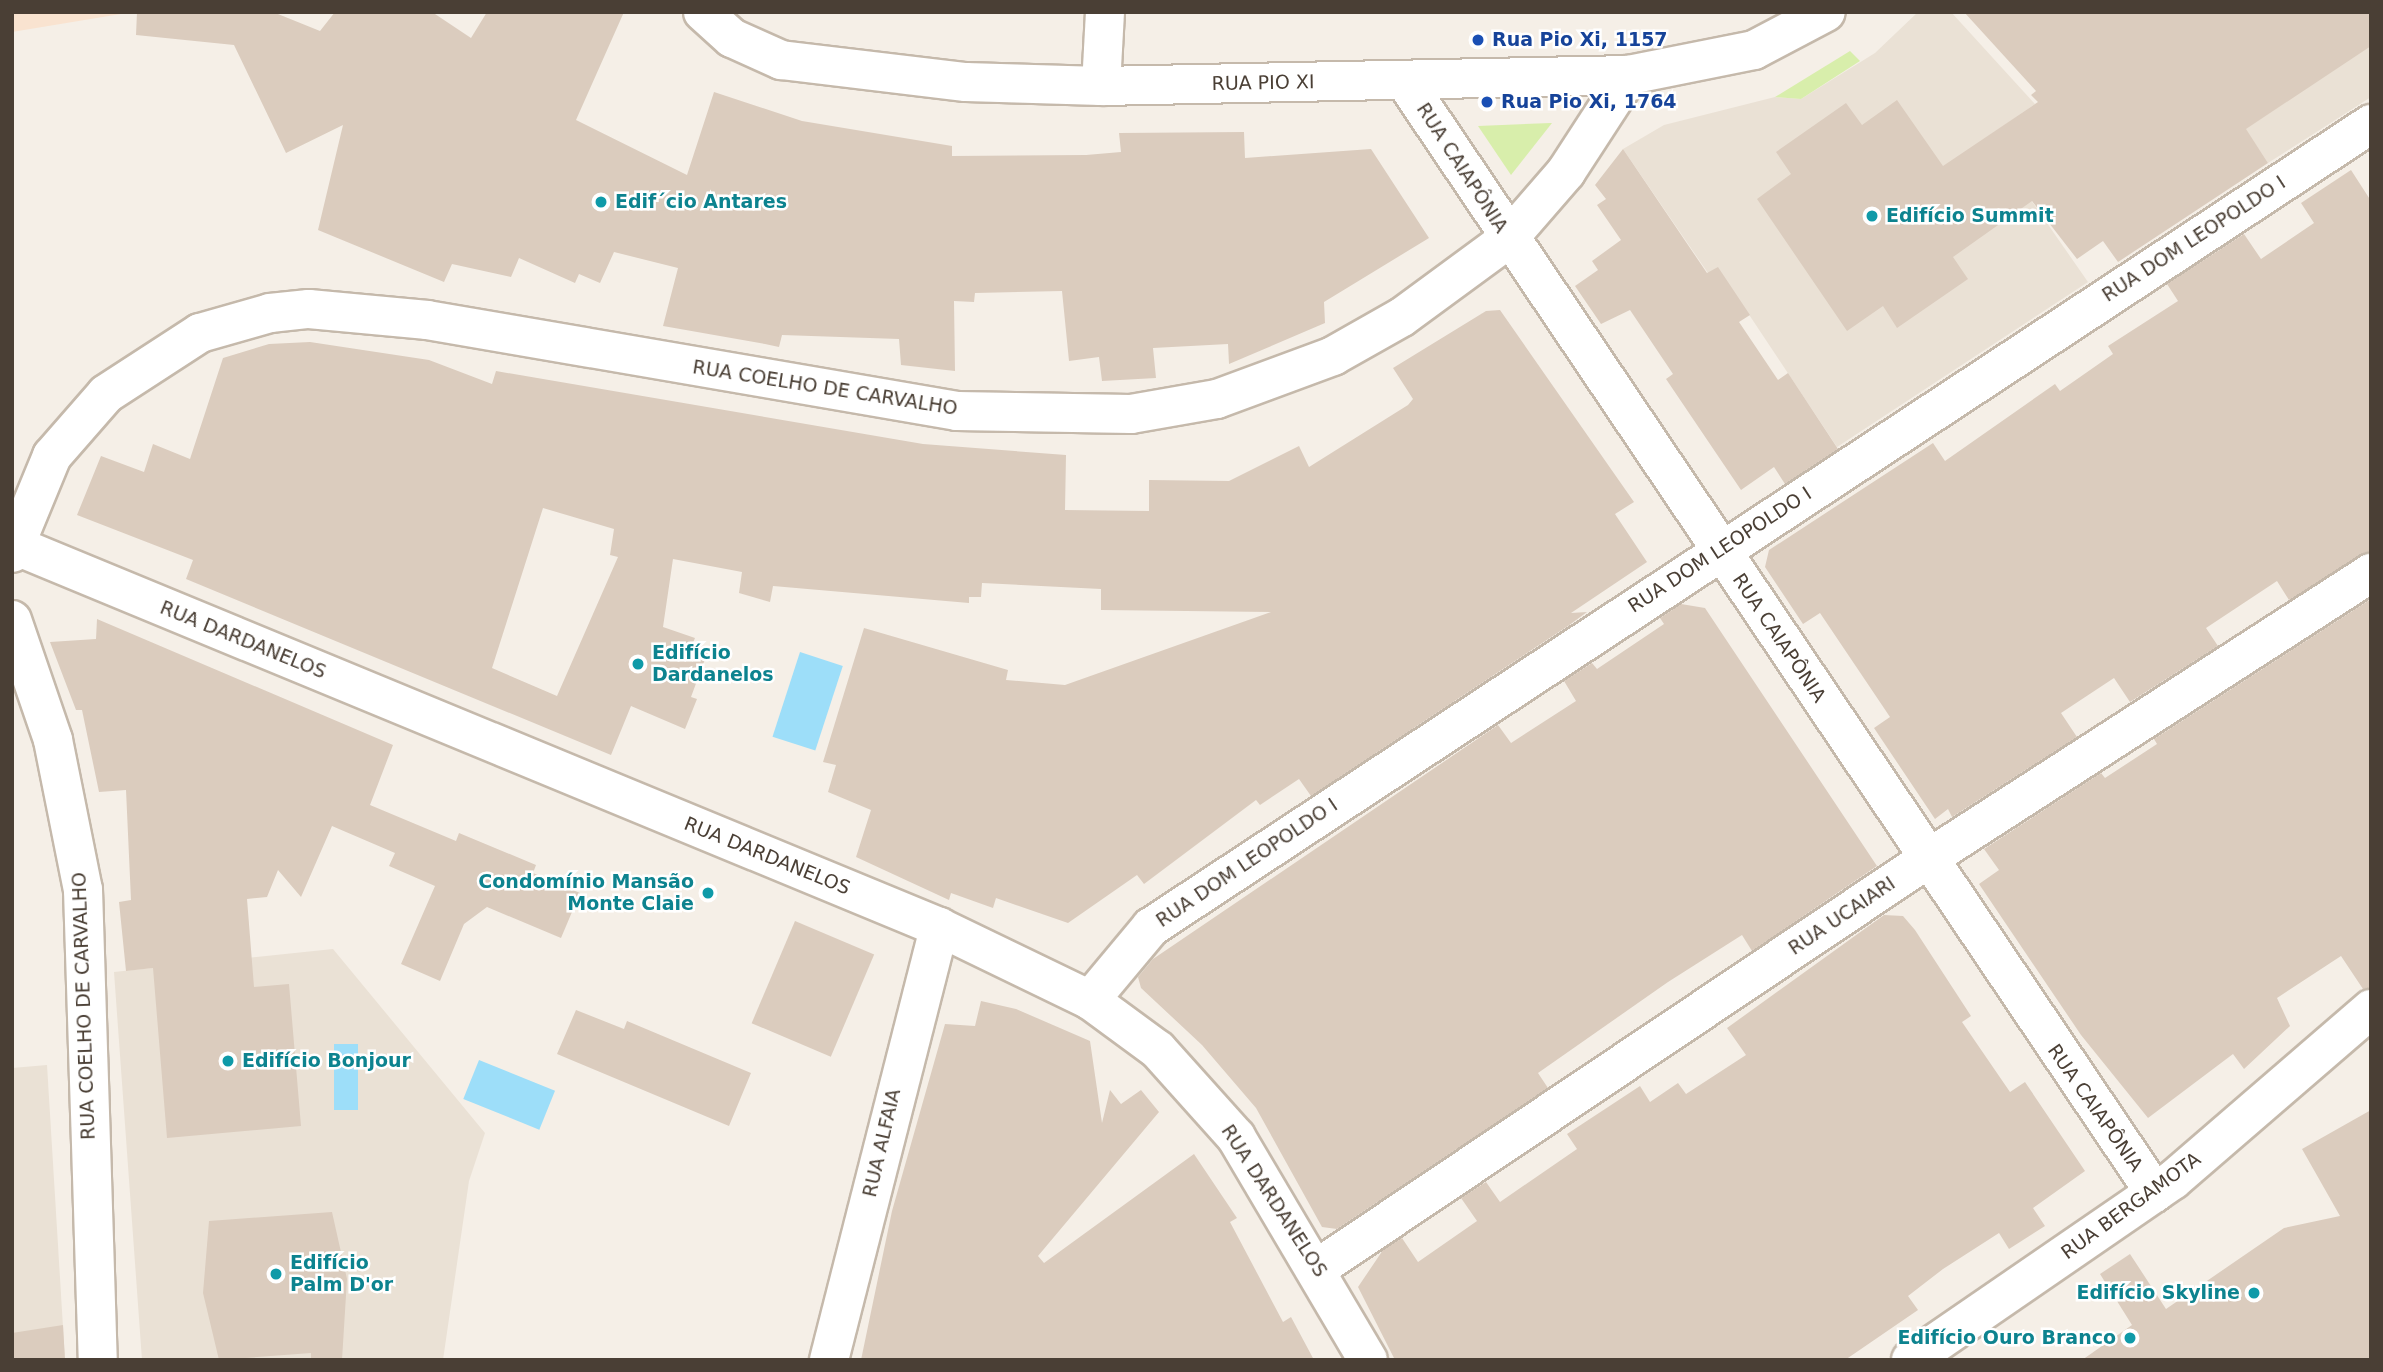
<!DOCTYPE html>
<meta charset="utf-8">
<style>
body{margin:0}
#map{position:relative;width:2383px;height:1372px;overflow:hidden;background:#f5efe7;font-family:"DejaVu Sans",sans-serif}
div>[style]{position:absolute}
.residential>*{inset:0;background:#eae1d5}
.commercial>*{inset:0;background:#f9e3d0}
.green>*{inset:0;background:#d8eeab}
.water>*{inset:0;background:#9ddef9;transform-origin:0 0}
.building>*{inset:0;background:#dbccbe;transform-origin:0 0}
.roads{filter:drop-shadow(2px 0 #c5b9ab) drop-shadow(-2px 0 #c5b9ab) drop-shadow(0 2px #c5b9ab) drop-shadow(0 -2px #c5b9ab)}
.minor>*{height:38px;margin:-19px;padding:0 19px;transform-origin:19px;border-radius:19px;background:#fff}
.tertiary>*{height:38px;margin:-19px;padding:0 19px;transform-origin:19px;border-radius:19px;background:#fff}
.dots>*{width:19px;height:19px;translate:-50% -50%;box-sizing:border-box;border:4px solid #fff;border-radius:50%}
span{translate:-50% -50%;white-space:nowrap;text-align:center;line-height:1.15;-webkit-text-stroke:5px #fff;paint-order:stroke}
.transit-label{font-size:19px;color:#164399;font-weight:700}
.left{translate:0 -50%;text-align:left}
.street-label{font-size:19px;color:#4a3f35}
.culture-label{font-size:19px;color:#0d838f;font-weight:700}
.right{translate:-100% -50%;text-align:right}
.frame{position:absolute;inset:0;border:14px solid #4a3f35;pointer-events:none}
</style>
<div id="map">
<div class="residential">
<i style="clip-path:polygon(1918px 12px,1951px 12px,2035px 104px,1987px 137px,2088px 282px,1837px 447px,1718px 268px,1708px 273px,1623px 149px,1664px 125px,1775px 97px,1801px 99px,1875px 53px)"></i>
<i style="clip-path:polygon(2167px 12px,2371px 12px,2371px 97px,2268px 163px)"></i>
<i style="clip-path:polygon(333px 949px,485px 1133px,469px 1181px,443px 1360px,142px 1360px,114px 972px)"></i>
<i style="clip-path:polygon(47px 1065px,65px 1360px,12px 1360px,12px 1068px)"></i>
</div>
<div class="commercial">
<i style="clip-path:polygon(12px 12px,133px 12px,12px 32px)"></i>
</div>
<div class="green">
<i style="clip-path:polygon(1850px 51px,1860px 61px,1801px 99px,1775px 97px)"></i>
<i style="clip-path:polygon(1552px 123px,1511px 175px,1478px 126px,1551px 123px)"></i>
</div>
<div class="water">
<i style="left:800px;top:652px;width:45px;height:89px;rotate:18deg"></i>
<i style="left:334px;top:1044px;width:24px;height:66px"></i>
<i style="left:479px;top:1060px;width:82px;height:42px;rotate:22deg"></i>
</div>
<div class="building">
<i style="clip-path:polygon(137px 12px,273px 12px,320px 31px,335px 12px,432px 12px,471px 38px,487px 12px,624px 12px,576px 120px,687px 175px,714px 92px,802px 121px,952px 146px,952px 156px,1086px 155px,1121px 152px,1119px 133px,1244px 132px,1245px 158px,1371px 149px,1429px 238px,1324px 302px,1325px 323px,1229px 364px,1228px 344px,1153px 348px,1156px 378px,1102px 381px,1099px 357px,1069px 361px,1062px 291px,975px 293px,974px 302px,954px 301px,955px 371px,901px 365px,899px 339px,782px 335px,779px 347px,765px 344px,663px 326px,678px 268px,614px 252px,600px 283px,579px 274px,575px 283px,519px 258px,511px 277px,452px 264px,444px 282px,318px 230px,343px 125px,286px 153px,234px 45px,136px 35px)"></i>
<i style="clip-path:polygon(1964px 12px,2371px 12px,2371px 46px,2246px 129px,2268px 163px,2118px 262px,2103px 241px,2077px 259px,2032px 201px,1953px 257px,1968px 279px,1897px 328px,1883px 306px,1847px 331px,1757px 199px,1791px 174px,1776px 152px,1846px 103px,1862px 125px,1897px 100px,1943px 166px,2038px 102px,2031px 95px,2036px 91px)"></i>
<i style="clip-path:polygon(1623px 149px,1707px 273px,1718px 267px,1750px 315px,1739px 322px,1778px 380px,1788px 373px,1838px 449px,1785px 484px,1774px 467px,1741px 490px,1666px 379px,1673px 374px,1630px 310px,1601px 324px,1575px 286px,1598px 270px,1592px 261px,1621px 240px,1597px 205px,1606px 199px,1595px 185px)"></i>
<i style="clip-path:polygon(2351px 170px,2371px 201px,2371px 551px,2289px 600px,2277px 581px,2206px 628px,2218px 646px,2130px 702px,2114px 678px,2061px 713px,2077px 737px,1952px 817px,1948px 809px,1935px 819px,1874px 728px,1890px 717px,1820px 613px,1803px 624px,1765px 567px,1769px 550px,1933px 443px,1945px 461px,2055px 384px,2060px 391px,2113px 354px,2108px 346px,2178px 301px,2167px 284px,2244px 234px,2261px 259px,2314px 223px,2301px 203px)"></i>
<i style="clip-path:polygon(evenodd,1500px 310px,1634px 502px,1615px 514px,1647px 562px,1571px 613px,1587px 612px,1568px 626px,1311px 796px,1299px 779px,1260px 805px,1256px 800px,1144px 884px,1137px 875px,1068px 923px,996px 898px,993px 908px,951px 893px,949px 900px,856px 857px,871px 810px,828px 792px,836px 765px,823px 762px,864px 628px,1008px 670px,1006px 680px,1065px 685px,1271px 612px,1101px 610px,1101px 589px,982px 583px,981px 597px,969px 597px,969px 603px,773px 586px,770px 602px,739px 593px,742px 572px,673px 559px,663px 627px,695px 638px,692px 645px,708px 651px,691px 697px,697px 699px,685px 729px,631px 706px,611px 755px,186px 579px,193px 560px,77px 515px,101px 456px,144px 472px,153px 444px,190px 459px,223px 358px,269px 344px,310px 342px,429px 360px,492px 384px,496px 371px,923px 444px,1066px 455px,1065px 510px,1149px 511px,1149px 480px,1229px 481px,1299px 446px,1309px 467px,1408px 405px,1413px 399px,1393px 368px,1486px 311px,1500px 310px,543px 508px,614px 529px,610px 555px,618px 557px,557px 696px,492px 668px,543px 508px)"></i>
<i style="clip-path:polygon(2371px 599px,2371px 988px,2363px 989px,2341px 956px,2277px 998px,2290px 1026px,2244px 1069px,2233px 1054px,2148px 1118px,2081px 1035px,1979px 884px,1999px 870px,1984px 849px,2101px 773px,2105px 778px,2157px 744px,2154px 739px)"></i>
<i style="clip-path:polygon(1681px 604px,1705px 608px,1877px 866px,1752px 951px,1742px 935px,1668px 982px,1538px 1073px,1548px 1088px,1337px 1229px,1322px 1227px,1256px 1108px,1202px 1045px,1141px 988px,1138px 977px,1153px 959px,1498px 725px,1511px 743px,1576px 701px,1564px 681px,1592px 663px,1597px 669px,1664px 624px,1660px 618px)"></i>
<i style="clip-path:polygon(97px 619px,393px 745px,370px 805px,456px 841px,459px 833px,536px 865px,533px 873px,580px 893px,561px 938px,487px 907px,464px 924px,440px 981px,401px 964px,435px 886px,389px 866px,395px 853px,332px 826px,301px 897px,278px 870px,267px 897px,247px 899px,254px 987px,289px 984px,301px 1126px,167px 1138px,153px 968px,126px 971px,119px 902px,131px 900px,126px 790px,99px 792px,82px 710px,76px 710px,50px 642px,96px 639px)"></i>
<i style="clip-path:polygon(1884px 915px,1903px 916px,1915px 930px,1971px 1016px,1962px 1022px,2010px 1092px,2025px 1082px,2085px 1171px,2033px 1208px,2045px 1226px,2009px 1249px,1999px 1233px,1943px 1269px,1908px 1296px,1918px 1310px,1845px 1360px,1395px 1360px,1358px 1287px,1383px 1250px,1402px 1238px,1418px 1262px,1477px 1221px,1461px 1198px,1486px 1182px,1500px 1202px,1577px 1149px,1567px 1134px,1640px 1086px,1650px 1102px,1678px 1083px,1686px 1094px,1746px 1055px,1727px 1028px)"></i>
<i style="left:795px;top:921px;width:86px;height:111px;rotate:23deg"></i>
<i style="clip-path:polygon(981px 1001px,1016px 1009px,1090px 1041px,1102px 1123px,1110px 1090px,1121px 1104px,1141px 1090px,1159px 1112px,1038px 1256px,1044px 1263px,1194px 1154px,1237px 1218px,1230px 1222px,1283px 1322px,1291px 1317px,1314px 1360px,861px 1360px,892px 1211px,945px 1024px,975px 1026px)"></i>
<i style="clip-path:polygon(576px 1010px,624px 1029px,627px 1021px,751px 1073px,729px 1126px,557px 1054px)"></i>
<i style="clip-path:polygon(2371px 1110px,2371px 1360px,2082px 1360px,2132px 1325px,2100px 1274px,2130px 1254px,2166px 1309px,2284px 1228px,2340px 1216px,2302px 1149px)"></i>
<i style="clip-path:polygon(332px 1212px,347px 1279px,342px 1360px,311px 1360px,311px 1353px,219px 1360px,203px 1293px,209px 1221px)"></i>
<i style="clip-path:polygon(63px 1325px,65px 1360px,12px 1360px,12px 1333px)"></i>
</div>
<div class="roads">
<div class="minor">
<i style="left:1405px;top:81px;width:1341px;rotate:56deg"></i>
<i style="left:1101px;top:86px;width:74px;rotate:-86.9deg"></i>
<i style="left:14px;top:545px;width:1001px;rotate:22.44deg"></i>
<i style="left:939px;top:927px;width:168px;rotate:25.8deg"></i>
<i style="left:1090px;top:1000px;width:84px;rotate:36.3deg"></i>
<i style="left:1158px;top:1050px;width:117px;rotate:48.1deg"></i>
<i style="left:1236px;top:1137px;width:259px;rotate:59.4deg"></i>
<i style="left:12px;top:553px;width:105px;rotate:-67.6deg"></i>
<i style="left:52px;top:456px;width:82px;rotate:-48.9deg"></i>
<i style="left:106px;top:394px;width:112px;rotate:-33deg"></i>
<i style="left:200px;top:333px;width:73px;rotate:-15.9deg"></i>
<i style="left:270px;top:313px;width:39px;rotate:-6deg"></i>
<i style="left:309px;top:309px;width:119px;rotate:5.3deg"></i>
<i style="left:427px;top:320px;width:538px;rotate:9.74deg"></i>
<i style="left:957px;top:411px;width:174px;rotate:1deg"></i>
<i style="left:1131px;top:414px;width:87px;rotate:-9.9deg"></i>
<i style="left:1217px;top:399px;width:124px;rotate:-20.3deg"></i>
<i style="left:1333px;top:356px;width:79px;rotate:-29.5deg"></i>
<i style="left:1402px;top:317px;width:132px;rotate:-36.3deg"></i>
<i style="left:1508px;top:239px;width:89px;rotate:-49.1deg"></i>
<i style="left:1566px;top:172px;width:116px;rotate:-57deg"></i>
<i style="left:12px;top:620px;width:127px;rotate:71.1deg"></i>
<i style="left:53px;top:740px;width:153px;rotate:78.7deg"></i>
<i style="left:83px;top:890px;width:470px;rotate:88.2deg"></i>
<i style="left:1090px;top:1000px;width:95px;rotate:-50.1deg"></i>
<i style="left:1151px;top:927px;width:1461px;rotate:-33.35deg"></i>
<i style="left:1318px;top:1268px;width:732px;rotate:-33.86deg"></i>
<i style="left:1926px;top:860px;width:530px;rotate:-32.82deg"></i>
<i style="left:829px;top:1360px;width:447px;rotate:-75.7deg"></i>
<i style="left:1911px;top:1360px;width:318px;rotate:-34.5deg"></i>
<i style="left:2173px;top:1180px;width:262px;rotate:-40.8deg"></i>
</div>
<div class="tertiary">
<i style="left:703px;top:12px;width:39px;rotate:42deg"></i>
<i style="left:732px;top:38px;width:54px;rotate:24.2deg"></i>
<i style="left:781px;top:60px;width:186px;rotate:6.8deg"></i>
<i style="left:966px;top:82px;width:135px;rotate:1.7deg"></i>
<i style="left:1101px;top:86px;width:528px;rotate:-1.19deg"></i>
<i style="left:1629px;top:75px;width:127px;rotate:-11.3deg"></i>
<i style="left:1754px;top:50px;width:81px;rotate:-27.8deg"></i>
</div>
</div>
<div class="dots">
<i style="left:1478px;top:40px;background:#1a4fb4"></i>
<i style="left:1487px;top:102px;background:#1a4fb4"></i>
<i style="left:601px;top:202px;background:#0f9aa8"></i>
<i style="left:1872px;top:216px;background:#0f9aa8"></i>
<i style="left:638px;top:664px;background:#0f9aa8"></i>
<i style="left:708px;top:893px;background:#0f9aa8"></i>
<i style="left:228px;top:1061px;background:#0f9aa8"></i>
<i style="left:276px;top:1274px;background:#0f9aa8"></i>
<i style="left:2254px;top:1293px;background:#0f9aa8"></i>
<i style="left:2130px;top:1338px;background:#0f9aa8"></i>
</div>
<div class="transit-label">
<span class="left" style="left:1492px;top:40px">Rua Pio Xi, 1157</span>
<span class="left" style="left:1501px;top:102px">Rua Pio Xi, 1764</span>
</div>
<div class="street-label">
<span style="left:1263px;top:83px;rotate:-1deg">RUA PIO XI</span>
<span style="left:1462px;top:168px;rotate:57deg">RUA CAIAPÔNIA</span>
<span style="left:2194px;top:239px;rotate:-33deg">RUA DOM LEOPOLDO I</span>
<span style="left:825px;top:388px;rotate:9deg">RUA COELHO DE CARVALHO</span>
<span style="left:1720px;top:550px;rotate:-33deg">RUA DOM LEOPOLDO I</span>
<span style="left:1779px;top:638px;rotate:56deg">RUA CAIAPÔNIA</span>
<span style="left:243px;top:640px;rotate:22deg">RUA DARDANELOS</span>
<span style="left:767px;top:856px;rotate:22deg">RUA DARDANELOS</span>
<span style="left:1247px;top:863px;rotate:-34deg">RUA DOM LEOPOLDO I</span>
<span style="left:1842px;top:916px;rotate:-34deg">RUA UCAIARI</span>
<span style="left:84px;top:1006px;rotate:-92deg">RUA COELHO DE CARVALHO</span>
<span style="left:2095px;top:1108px;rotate:55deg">RUA CAIAPÔNIA</span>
<span style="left:882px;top:1143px;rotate:-77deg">RUA ALFAIA</span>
<span style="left:1274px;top:1201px;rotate:57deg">RUA DARDANELOS</span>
<span style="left:2131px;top:1206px;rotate:-36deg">RUA BERGAMOTA</span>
</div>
<div class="culture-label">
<span class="left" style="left:615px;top:202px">Edif´cio Antares</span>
<span class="left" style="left:1886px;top:216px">Edifício Summit</span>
<span class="left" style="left:652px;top:664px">Edifício<br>Dardanelos</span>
<span class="right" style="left:694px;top:893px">Condomínio Mansão<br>Monte Claie</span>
<span class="left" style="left:242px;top:1061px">Edifício Bonjour</span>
<span class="left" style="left:290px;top:1274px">Edifício<br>Palm D'or</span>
<span class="right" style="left:2240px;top:1293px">Edifício Skyline</span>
<span class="right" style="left:2116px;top:1338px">Edifício Ouro Branco</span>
</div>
<div class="frame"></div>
</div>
